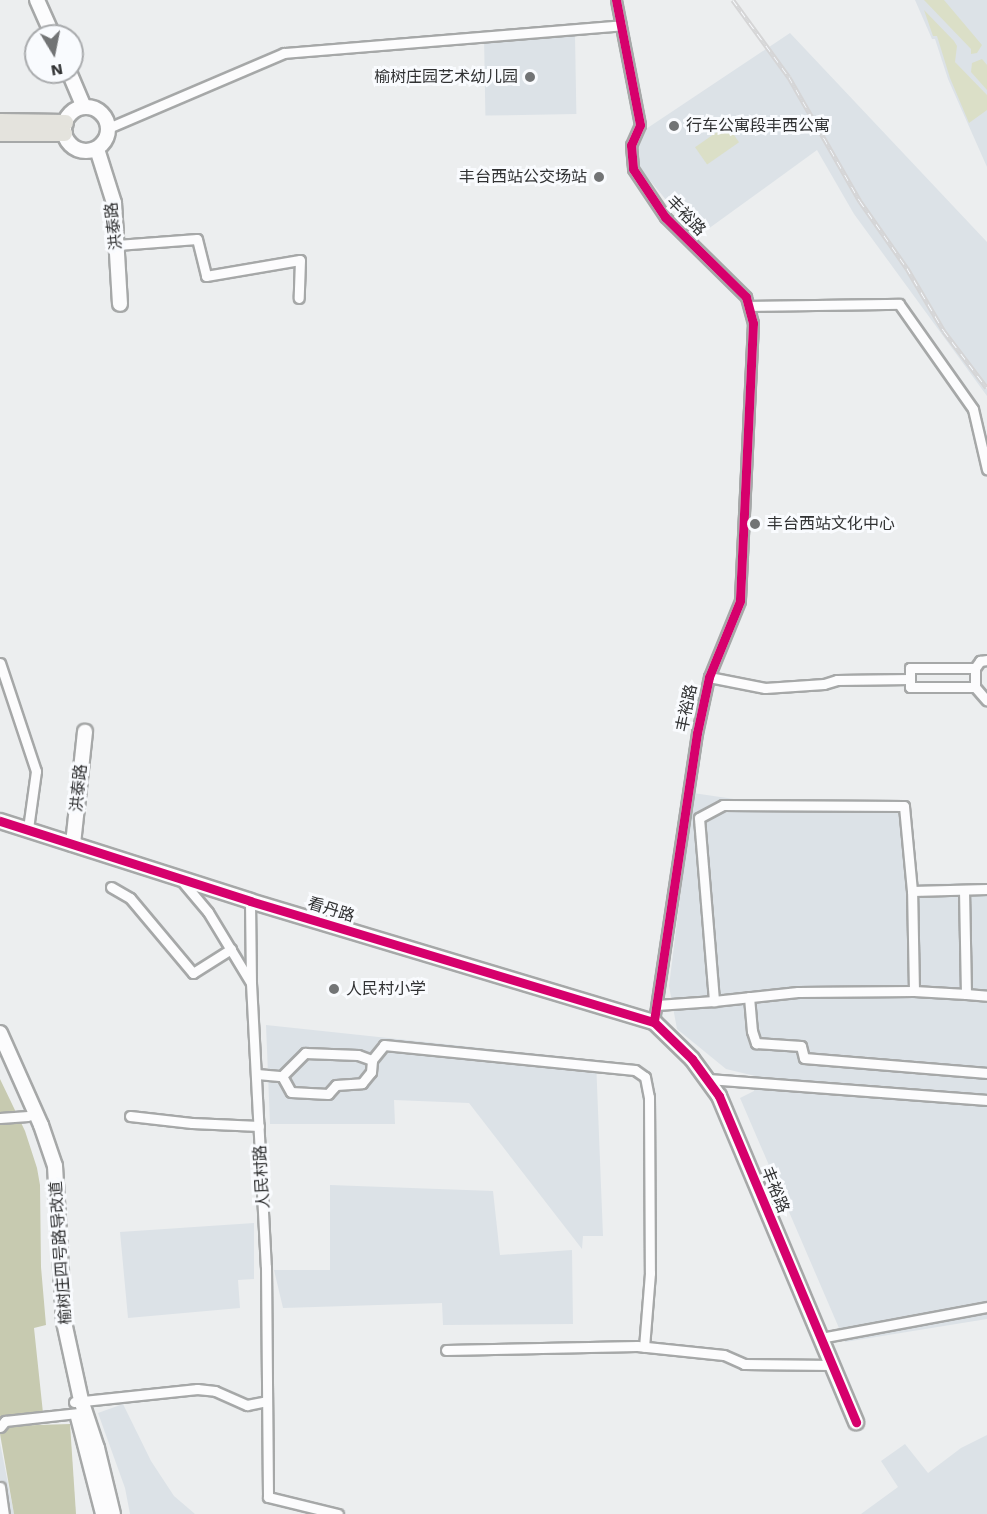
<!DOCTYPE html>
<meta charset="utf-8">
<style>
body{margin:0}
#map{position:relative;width:987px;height:1514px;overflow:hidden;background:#eceeef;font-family:"Work Sans","Noto Sans SC",sans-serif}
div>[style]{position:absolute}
.built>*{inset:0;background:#dce2e7;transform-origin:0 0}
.green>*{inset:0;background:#dbdfc7;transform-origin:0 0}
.forest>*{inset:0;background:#c7cab0}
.roads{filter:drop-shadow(2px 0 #a6a8a8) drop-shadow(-2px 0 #a6a8a8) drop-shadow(0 2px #a6a8a8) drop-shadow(0 -2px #a6a8a8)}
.street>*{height:9px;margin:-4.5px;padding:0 4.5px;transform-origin:4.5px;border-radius:4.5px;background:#fcfcfd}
.secondary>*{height:14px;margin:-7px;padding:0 7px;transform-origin:7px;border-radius:7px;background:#fcfcfd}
.secondary>.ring{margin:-7px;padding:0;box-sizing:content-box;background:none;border:14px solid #fcfcfd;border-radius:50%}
.primary>*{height:15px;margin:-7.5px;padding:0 7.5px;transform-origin:7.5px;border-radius:7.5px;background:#e4e3dd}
.rail>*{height:4.5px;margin-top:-2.25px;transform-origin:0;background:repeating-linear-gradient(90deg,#f9fbfe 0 7px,#d5d5d6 0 14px);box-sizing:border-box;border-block:2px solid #d5d5d6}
.cycleway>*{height:9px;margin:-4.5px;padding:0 4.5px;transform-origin:4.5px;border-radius:4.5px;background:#d6006c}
.dots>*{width:16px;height:16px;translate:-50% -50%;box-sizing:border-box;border:3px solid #f9fbfe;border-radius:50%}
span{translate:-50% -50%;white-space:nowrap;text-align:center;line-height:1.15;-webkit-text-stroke:6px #f9fbfe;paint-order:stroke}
.poi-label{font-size:16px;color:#313233}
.right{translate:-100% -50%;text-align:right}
.left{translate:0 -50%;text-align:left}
.street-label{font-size:16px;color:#313233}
.north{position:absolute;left:24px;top:24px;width:60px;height:60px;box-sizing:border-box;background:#f9fbfe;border:2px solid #a9abad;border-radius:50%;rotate:170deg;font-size:16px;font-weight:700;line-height:24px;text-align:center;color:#313233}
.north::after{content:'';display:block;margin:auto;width:21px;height:27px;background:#727475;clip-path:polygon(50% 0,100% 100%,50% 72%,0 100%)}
</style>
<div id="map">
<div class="built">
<i style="clip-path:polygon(915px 0,987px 0,987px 167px,948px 79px,935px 39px,932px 39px)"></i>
<i style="clip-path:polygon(790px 33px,987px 242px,987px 396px,854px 214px,817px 150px,697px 237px,632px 159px,637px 135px)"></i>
<i style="left:575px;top:35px;width:79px;height:91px;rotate:89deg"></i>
<i style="clip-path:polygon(693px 793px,734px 799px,910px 801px,918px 884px,987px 883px,987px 1319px,845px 1342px,740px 1098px,754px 1091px,755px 1076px,726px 1069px,677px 1029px,669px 986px)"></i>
<i style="clip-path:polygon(266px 1025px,596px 1060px,603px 1236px,583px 1236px,582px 1249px,469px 1103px,394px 1100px,395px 1124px,270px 1124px)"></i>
<i style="clip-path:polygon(330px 1185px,493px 1191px,500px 1255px,572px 1250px,573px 1324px,443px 1325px,442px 1303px,283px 1308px,274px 1270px,330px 1270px)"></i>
<i style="clip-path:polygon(254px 1223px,254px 1279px,238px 1280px,240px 1308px,128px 1318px,120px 1232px)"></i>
<i style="clip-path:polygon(123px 1404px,151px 1461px,174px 1496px,195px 1514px,130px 1514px,125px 1488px,98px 1413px)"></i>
<i style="clip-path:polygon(987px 1435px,987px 1514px,861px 1514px,898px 1487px,881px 1461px,905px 1444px,928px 1473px,961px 1448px)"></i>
<i style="clip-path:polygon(0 1443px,14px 1514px,0 1514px)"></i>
</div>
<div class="green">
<i style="clip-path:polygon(924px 0,944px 0,982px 45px,977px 53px,971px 54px,971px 49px)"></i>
<i style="clip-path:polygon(924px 10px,954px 41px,957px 46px,955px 62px,987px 95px,987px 110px,969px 123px,950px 78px,937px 36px,933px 36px)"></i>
<i style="clip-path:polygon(982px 59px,987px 65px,987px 90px,971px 72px,972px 63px)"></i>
<i style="left:727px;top:125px;width:21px;height:39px;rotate:55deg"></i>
</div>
<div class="forest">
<i style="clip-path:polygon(0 1079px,25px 1131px,37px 1168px,40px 1185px,41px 1267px,46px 1325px,34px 1328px,43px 1413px,0 1419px)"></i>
<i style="clip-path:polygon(70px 1424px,76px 1514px,14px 1514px,0 1434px,7px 1426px)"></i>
</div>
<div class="roads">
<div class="street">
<i style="left:616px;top:0;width:127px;rotate:79.1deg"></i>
<i style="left:640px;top:125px;width:22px;rotate:114deg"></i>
<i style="left:631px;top:145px;width:24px;rotate:85deg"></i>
<i style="left:633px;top:169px;width:58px;rotate:56.3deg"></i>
<i style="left:665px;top:217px;width:114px;rotate:44.6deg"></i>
<i style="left:746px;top:297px;width:27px;rotate:75deg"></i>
<i style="left:753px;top:323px;width:278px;rotate:92.7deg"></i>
<i style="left:740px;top:601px;width:82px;rotate:112.2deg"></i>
<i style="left:709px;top:677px;width:57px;rotate:102.1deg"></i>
<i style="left:697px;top:733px;width:292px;rotate:98.5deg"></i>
<i style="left:108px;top:128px;width:191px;rotate:-23.1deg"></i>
<i style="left:284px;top:53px;width:338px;rotate:-4.7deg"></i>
<i style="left:117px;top:245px;width:80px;rotate:-4.3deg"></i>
<i style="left:197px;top:239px;width:38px;rotate:76deg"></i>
<i style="left:206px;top:276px;width:95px;rotate:-9.7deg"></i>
<i style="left:300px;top:260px;width:38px;rotate:92deg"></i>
<i style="left:750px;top:306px;width:149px;rotate:-0.8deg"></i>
<i style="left:899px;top:304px;width:128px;rotate:54.8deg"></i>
<i style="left:973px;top:409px;width:62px;rotate:76.9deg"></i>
<i style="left:0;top:663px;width:114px;rotate:71.6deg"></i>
<i style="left:36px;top:771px;width:59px;rotate:97.9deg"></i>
<i style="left:975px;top:668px;width:9px;rotate:-54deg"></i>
<i style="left:980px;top:661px;width:7px;rotate:-8deg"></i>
<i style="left:709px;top:677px;width:57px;rotate:11.1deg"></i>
<i style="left:765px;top:688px;width:59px;rotate:-3.9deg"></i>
<i style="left:824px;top:684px;width:14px;rotate:-17deg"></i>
<i style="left:837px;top:680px;width:73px;rotate:-0.8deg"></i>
<i style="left:910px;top:679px;width:8px;rotate:90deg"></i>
<i style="left:910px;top:687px;width:65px"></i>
<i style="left:975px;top:687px;width:19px;rotate:-90deg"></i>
<i style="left:975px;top:668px;width:65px;rotate:180deg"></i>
<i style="left:910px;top:668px;width:11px;rotate:90deg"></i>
<i style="left:975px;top:687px;width:18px;rotate:49deg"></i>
<i style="left:182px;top:881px;width:40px;rotate:50deg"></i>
<i style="left:208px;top:912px;width:83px;rotate:58.8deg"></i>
<i style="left:251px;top:983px;width:284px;rotate:87deg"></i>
<i style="left:266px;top:1267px;width:230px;rotate:89.5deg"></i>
<i style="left:268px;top:1497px;width:72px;rotate:13.7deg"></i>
<i style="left:111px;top:887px;width:22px;rotate:30deg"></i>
<i style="left:130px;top:898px;width:98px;rotate:50deg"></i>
<i style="left:193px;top:973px;width:45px;rotate:-32.3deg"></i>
<i style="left:912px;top:891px;width:75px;rotate:-1.5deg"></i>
<i style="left:250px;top:901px;width:80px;rotate:89.3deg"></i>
<i style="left:914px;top:991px;width:52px;rotate:3.3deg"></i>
<i style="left:966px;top:994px;width:104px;rotate:-91.1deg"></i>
<i style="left:966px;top:994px;width:21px;rotate:5deg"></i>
<i style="left:749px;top:997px;width:34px;rotate:85deg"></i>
<i style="left:752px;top:1031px;width:13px;rotate:72deg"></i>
<i style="left:756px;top:1043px;width:45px;rotate:3.8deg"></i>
<i style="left:801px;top:1046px;width:12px;rotate:76deg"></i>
<i style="left:804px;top:1058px;width:184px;rotate:4.7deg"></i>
<i style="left:657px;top:1005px;width:57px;rotate:-4deg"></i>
<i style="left:714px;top:1001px;width:84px;rotate:-6.1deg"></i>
<i style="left:798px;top:992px;width:116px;rotate:-0.5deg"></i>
<i style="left:914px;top:991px;width:100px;rotate:-91.1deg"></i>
<i style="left:912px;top:891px;width:85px;rotate:-95.4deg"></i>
<i style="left:904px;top:806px;width:181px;rotate:-179.7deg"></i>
<i style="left:723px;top:805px;width:27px;rotate:152deg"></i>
<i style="left:699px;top:818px;width:184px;rotate:85.3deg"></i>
<i style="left:257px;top:1074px;width:25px;rotate:5deg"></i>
<i style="left:282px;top:1076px;width:33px;rotate:-45deg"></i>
<i style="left:305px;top:1053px;width:53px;rotate:2.2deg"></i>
<i style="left:358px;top:1055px;width:15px;rotate:20deg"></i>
<i style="left:372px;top:1060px;width:19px;rotate:-51deg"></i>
<i style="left:384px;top:1045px;width:252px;rotate:5.7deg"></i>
<i style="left:635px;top:1070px;width:12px;rotate:35deg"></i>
<i style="left:645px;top:1077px;width:20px;rotate:79deg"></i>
<i style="left:649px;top:1097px;width:176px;rotate:89.7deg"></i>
<i style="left:650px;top:1273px;width:74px;rotate:94.6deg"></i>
<i style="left:282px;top:1076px;width:18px;rotate:61deg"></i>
<i style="left:291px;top:1092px;width:37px;rotate:3deg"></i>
<i style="left:328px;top:1094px;width:12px;rotate:-48deg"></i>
<i style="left:336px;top:1085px;width:26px;rotate:-4deg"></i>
<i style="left:362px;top:1083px;width:14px;rotate:-51deg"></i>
<i style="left:371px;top:1072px;width:12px;rotate:-85deg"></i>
<i style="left:708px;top:1079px;width:280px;rotate:4.3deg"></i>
<i style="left:130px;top:1116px;width:62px;rotate:6.4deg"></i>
<i style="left:192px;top:1123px;width:67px;rotate:2.6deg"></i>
<i style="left:0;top:1118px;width:28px;rotate:-4deg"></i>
<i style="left:820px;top:1338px;width:170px;rotate:-10.5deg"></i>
<i style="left:446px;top:1350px;width:191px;rotate:-1.2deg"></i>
<i style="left:637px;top:1346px;width:87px;rotate:5.9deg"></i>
<i style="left:724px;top:1355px;width:22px;rotate:24deg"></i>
<i style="left:744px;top:1364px;width:88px;rotate:0.7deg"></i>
<i style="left:74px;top:1402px;width:124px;rotate:-6deg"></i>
<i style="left:197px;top:1389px;width:18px;rotate:6deg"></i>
<i style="left:215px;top:1391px;width:35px;rotate:24deg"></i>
<i style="left:247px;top:1405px;width:20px;rotate:-11deg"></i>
<i style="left:0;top:1427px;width:8px;rotate:-50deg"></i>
<i style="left:5px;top:1421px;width:72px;rotate:-6.3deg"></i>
<i style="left:0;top:1487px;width:27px;rotate:82deg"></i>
</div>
<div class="secondary">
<i style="left:37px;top:0;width:39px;rotate:66deg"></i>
<i style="left:69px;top:72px;width:38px;rotate:67deg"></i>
<i class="ring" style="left:64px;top:107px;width:30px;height:30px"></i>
<i style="left:97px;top:149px;width:57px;rotate:72.5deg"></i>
<i style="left:114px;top:203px;width:101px;rotate:86.6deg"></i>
<i style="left:0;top:821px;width:262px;rotate:17.7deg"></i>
<i style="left:250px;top:901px;width:422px;rotate:16.7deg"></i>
<i style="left:654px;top:1022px;width:53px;rotate:44.2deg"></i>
<i style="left:692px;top:1059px;width:46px;rotate:53.9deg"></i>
<i style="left:719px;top:1096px;width:354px;rotate:67.2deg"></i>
<i style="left:73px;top:844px;width:113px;rotate:-83.9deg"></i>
<i style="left:0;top:1033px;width:101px;rotate:66deg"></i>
<i style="left:41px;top:1125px;width:43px;rotate:71.1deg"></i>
<i style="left:55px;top:1166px;width:156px;rotate:86.7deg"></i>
<i style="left:64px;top:1322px;width:80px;rotate:77.7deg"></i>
<i style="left:81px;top:1400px;width:51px;rotate:71.6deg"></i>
<i style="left:97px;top:1448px;width:68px;rotate:76.4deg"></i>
<i style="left:78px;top:1417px;width:100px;rotate:75.5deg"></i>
</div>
<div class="primary">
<i style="left:0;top:121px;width:65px;rotate:0.9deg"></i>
<i style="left:0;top:133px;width:64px"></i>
</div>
</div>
<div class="rail">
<i style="left:733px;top:0;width:95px;rotate:54deg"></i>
<i style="left:789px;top:77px;width:143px;rotate:60.2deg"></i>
<i style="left:860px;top:201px;width:82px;rotate:55deg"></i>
<i style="left:907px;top:268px;width:73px;rotate:59.6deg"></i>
<i style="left:944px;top:331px;width:71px;rotate:53deg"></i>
</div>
<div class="cycleway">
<i style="left:616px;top:0;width:127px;rotate:79.1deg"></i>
<i style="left:640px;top:125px;width:22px;rotate:114deg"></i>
<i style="left:631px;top:145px;width:24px;rotate:85deg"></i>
<i style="left:633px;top:169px;width:58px;rotate:56.3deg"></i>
<i style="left:665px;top:217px;width:114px;rotate:44.6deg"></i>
<i style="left:746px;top:297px;width:27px;rotate:75deg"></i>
<i style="left:753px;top:323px;width:278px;rotate:92.7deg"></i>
<i style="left:740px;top:601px;width:82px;rotate:112.2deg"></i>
<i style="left:709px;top:677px;width:57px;rotate:102.1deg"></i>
<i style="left:697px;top:733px;width:292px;rotate:98.5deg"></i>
<i style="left:0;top:821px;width:262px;rotate:17.7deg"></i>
<i style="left:250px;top:901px;width:422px;rotate:16.7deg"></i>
<i style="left:654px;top:1022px;width:53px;rotate:44.2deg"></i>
<i style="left:692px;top:1059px;width:46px;rotate:53.9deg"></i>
<i style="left:719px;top:1096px;width:354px;rotate:67.2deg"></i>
</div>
<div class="dots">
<i style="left:530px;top:77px;background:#727475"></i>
<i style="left:674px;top:126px;background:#727475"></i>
<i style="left:599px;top:177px;background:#727475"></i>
<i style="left:755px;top:524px;background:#727475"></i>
<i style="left:334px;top:989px;background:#727475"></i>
</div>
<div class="poi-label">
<span class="right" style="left:518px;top:77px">榆树庄园艺术幼儿园</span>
<span class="left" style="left:686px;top:126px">行车公寓段丰西公寓</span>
<span class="right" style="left:587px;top:177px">丰台西站公交场站</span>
<span class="left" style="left:767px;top:524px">丰台西站文化中心</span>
<span class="left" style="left:346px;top:989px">人民村小学</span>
</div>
<div class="street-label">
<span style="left:686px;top:216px;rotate:46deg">丰裕路</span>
<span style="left:114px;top:226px;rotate:-96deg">洪泰路</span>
<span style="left:687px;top:708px;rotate:-78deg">丰裕路</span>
<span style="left:79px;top:788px;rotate:-84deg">洪泰路</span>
<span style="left:331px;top:910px;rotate:17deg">看丹路</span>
<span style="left:262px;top:1177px;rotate:-93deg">人民村路</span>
<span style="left:775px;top:1190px;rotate:68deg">丰裕路</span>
<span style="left:61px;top:1253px;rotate:-94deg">榆树庄四号路导改道</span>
</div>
<div class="north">N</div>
</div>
